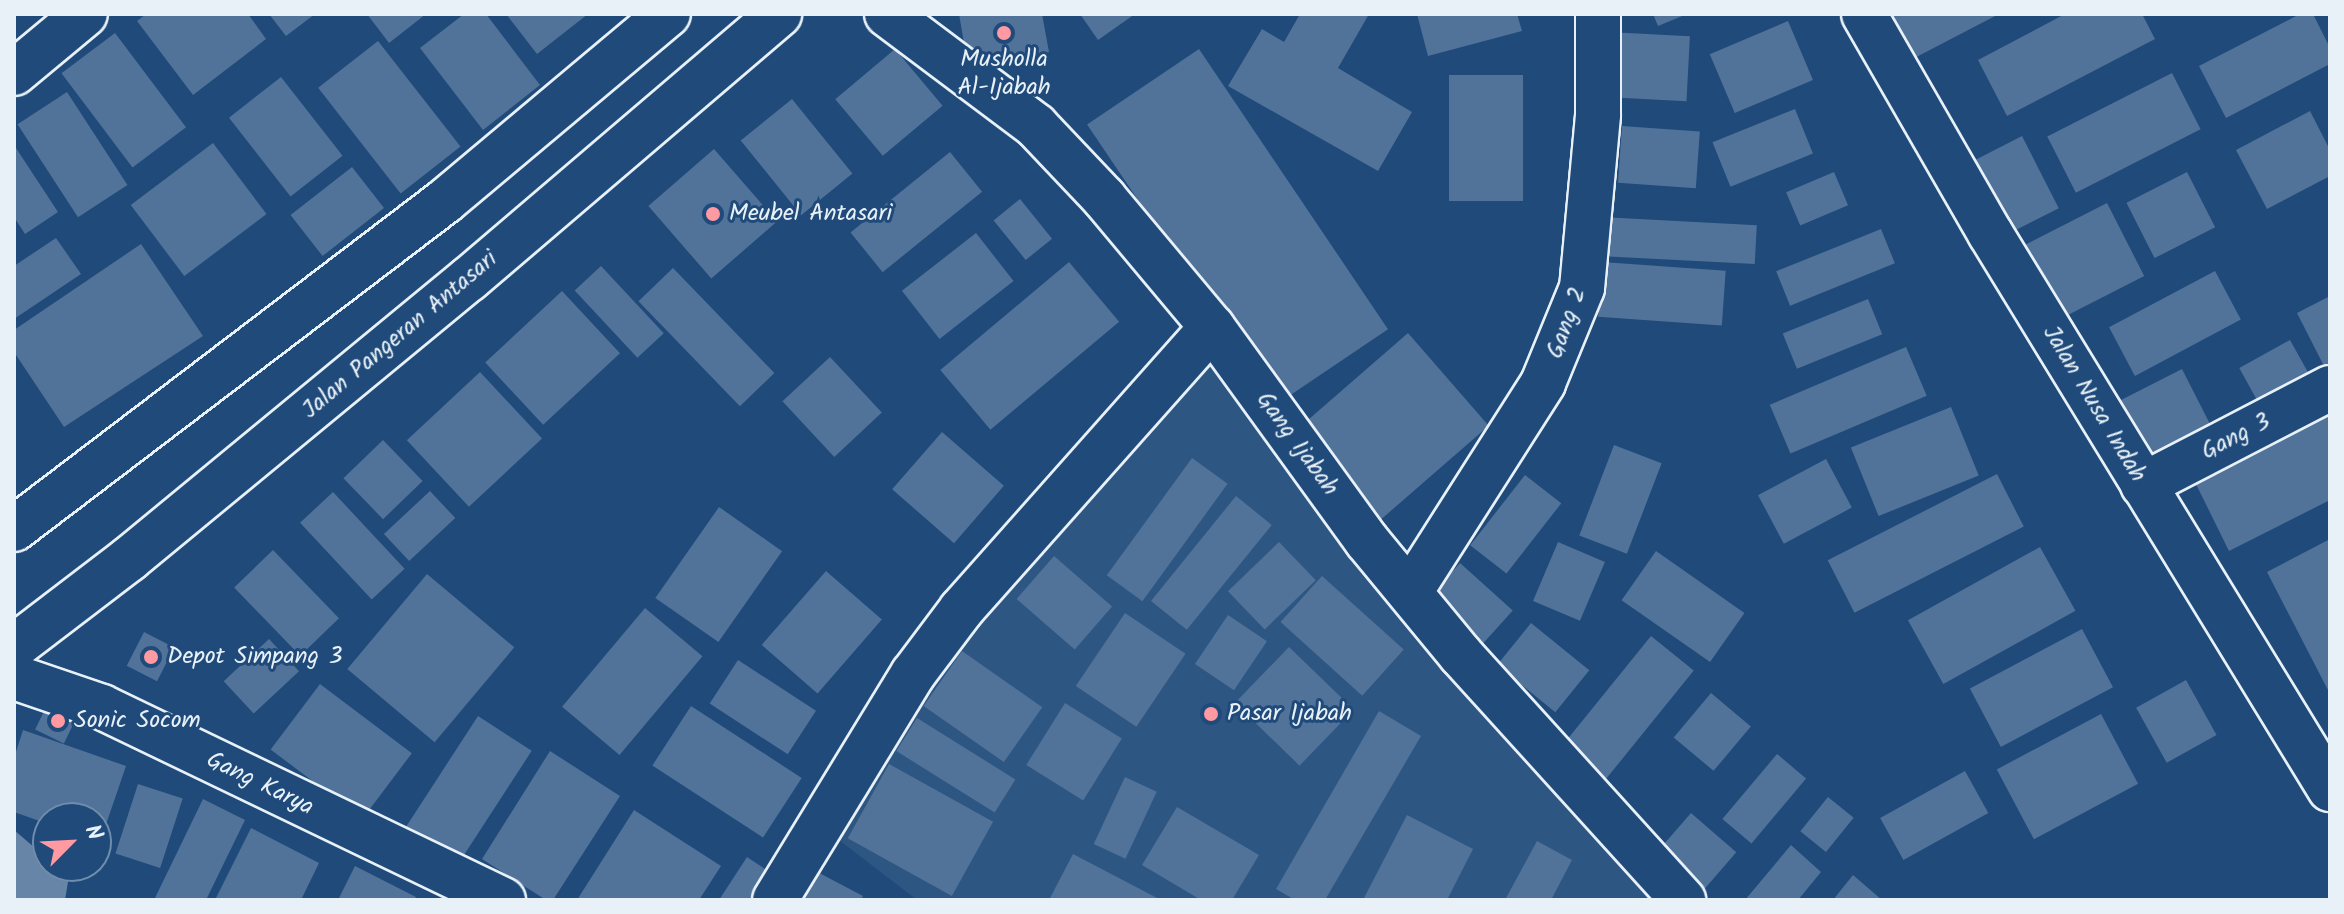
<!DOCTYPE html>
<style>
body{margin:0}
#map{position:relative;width:2344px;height:914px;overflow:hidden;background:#1f4a7a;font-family:Kalam,sans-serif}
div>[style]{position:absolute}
.built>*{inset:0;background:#2e5683}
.water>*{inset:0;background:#6685a7}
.building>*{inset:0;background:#517399;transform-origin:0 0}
.roads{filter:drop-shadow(2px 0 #e8f1f8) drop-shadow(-2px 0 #e8f1f8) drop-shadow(0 2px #e8f1f8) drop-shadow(0 -2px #e8f1f8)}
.street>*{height:44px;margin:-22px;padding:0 22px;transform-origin:22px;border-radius:22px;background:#1f4a7a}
.highway>*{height:44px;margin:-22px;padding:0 22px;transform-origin:22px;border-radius:22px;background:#1f4a7a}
.dots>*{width:22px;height:22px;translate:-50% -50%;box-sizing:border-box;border:4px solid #1f4a7a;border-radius:50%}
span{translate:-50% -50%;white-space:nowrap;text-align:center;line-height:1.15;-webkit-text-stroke:6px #1f4a7a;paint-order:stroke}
.poi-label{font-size:24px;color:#e8f1f8}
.left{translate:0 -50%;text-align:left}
.street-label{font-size:24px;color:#e8f1f8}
.frame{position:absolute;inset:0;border:16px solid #e8f1f8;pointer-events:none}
.north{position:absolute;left:32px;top:802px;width:80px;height:80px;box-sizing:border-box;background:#1f4a7a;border:2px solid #6f8dac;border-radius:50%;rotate:66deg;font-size:22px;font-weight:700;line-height:32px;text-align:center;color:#e8f1f8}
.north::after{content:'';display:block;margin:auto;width:28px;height:36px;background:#ff9aa2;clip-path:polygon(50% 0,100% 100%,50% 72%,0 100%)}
</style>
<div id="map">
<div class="built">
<i style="clip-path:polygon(1206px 351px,1672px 900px,917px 900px,835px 837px,986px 607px)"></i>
</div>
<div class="water">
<i style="clip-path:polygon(14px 830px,48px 859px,48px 866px,69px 876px,65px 900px,14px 900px)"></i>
</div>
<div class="building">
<i style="clip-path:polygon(146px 14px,248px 14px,266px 39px,193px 95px,137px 21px)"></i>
<i style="clip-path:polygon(269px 14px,315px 14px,286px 36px)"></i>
<i style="clip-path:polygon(367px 14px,426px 14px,389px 43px)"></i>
<i style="clip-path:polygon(464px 14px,486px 14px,540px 85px,483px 130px,420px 48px)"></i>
<i style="clip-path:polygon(506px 14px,588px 14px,537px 54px)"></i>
<i style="clip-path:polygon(959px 14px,1042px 14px,1049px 52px,967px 60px)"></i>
<i style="clip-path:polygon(1080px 14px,1135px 14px,1098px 40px)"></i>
<i style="clip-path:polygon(1300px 14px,1369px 14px,1338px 68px,1412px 112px,1378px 171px,1228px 86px,1262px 29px,1284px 42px)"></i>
<i style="clip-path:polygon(1417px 14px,1517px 14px,1522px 31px,1428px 56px)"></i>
<i style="clip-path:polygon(1653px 14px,1687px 14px,1658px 26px)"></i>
<i style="clip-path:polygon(1874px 14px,1999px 14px,1901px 65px)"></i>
<i style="clip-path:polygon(2065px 14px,2142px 14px,2155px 39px,2007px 116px,1978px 60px)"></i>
<i style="clip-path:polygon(2300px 14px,2313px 14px,2330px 48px,2330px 64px,2226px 118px,2199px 66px)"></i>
<i style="left:1788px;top:21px;width:64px;height:85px;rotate:67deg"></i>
<i style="left:1608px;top:32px;width:82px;height:65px;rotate:3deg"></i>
<i style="left:115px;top:33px;width:118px;height:67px;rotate:53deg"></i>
<i style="left:378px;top:41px;width:134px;height:76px;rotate:52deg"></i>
<i style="left:895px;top:49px;width:74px;height:78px;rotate:50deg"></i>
<i style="left:1199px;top:49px;width:338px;height:135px;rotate:56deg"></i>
<i style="left:2172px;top:73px;width:63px;height:140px;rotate:63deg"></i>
<i style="left:1449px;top:75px;width:74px;height:126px"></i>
<i style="left:281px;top:77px;width:100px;height:66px;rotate:52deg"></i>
<i style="left:67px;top:92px;width:111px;height:59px;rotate:57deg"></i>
<i style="left:792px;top:99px;width:96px;height:66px;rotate:51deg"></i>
<i style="left:1795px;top:109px;width:48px;height:89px;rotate:68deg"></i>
<i style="clip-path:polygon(2310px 111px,2330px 150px,2330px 176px,2267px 209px,2236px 150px)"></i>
<i style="left:1622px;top:126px;width:78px;height:57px;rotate:4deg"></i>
<i style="left:2022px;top:136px;width:81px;height:57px;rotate:63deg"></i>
<i style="left:213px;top:143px;width:89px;height:103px;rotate:53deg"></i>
<i style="clip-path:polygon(14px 145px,58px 212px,25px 234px,14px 217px)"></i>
<i style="left:714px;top:149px;width:96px;height:87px;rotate:49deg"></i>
<i style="left:950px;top:152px;width:51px;height:128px;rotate:51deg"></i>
<i style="left:352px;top:167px;width:52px;height:78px;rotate:52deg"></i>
<i style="left:1834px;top:172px;width:36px;height:52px;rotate:67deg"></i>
<i style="left:2187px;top:172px;width:62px;height:68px;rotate:63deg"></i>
<i style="left:1020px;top:199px;width:51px;height:34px;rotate:51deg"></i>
<i style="left:2107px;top:203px;width:82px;height:95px;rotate:63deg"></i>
<i style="left:1601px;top:217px;width:156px;height:39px;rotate:3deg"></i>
<i style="left:1881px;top:229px;width:37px;height:113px;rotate:68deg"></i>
<i style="left:976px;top:233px;width:61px;height:94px;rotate:52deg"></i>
<i style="clip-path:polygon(56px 238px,81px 274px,14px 319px,14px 266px)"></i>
<i style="clip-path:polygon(141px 244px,203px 336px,64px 427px,14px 352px,14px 330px)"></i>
<i style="left:1069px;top:262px;width:78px;height:168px;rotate:50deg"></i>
<i style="left:1602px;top:262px;width:124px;height:55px;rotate:4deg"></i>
<i style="left:601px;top:266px;width:92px;height:36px;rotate:47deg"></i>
<i style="left:673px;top:268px;width:146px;height:48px;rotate:46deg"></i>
<i style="left:2215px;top:271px;width:55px;height:120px;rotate:62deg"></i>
<i style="left:562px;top:291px;width:85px;height:105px;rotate:47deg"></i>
<i style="clip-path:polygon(2330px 296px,2330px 365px,2325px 368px,2297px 313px)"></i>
<i style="left:1868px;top:299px;width:38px;height:92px;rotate:68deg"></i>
<i style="left:1408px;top:333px;width:123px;height:144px;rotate:49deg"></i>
<i style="left:2290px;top:340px;width:39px;height:58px;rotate:61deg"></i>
<i style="left:1906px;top:347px;width:53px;height:148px;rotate:67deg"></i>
<i style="left:830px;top:357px;width:76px;height:65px;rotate:47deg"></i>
<i style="left:2182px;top:369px;width:65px;height:75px;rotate:63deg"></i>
<i style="left:480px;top:372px;width:91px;height:100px;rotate:47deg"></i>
<i style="clip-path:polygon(2330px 399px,2330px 500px,2229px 551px,2189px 470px)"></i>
<i style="left:1951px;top:407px;width:74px;height:108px;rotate:68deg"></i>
<i style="left:942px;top:432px;width:82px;height:76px;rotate:41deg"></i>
<i style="left:383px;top:440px;width:57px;height:55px;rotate:46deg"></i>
<i style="left:1614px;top:445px;width:51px;height:97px;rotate:21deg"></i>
<i style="left:1192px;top:458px;width:44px;height:145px;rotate:36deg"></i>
<i style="left:1826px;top:459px;width:55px;height:77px;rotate:62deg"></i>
<i style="left:1997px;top:474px;width:59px;height:190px;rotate:63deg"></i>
<i style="left:1525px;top:475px;width:46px;height:89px;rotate:38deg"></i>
<i style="left:430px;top:491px;width:37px;height:63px;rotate:47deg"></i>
<i style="left:333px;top:492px;width:105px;height:45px;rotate:47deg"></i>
<i style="left:1236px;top:496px;width:46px;height:135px;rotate:39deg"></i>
<i style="left:719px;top:507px;width:77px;height:111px;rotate:35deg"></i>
<i style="clip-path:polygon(2330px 539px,2330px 694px,2267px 572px)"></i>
<i style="left:1279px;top:542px;width:53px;height:71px;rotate:46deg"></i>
<i style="left:1558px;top:542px;width:51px;height:64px;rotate:23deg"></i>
<i style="left:2040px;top:547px;width:73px;height:151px;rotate:61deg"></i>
<i style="left:273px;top:550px;width:95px;height:54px;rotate:46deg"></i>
<i style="left:1656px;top:551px;width:108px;height:60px;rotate:35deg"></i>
<i style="left:1054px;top:556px;width:77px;height:57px;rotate:41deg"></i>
<i style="left:1460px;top:563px;width:71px;height:57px;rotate:42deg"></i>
<i style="left:826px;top:571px;width:74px;height:98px;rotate:41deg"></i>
<i style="left:427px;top:574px;width:114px;height:124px;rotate:40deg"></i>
<i style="left:1322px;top:576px;width:110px;height:62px;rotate:42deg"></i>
<i style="left:645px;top:608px;width:75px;height:129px;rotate:40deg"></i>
<i style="left:1125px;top:613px;width:73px;height:88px;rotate:34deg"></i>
<i style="left:1228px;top:615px;width:47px;height:59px;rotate:34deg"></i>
<i style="left:1531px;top:623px;width:75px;height:54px;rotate:39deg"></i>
<i style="left:2082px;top:629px;width:66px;height:127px;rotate:62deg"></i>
<i style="left:144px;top:632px;width:34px;height:38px;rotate:27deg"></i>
<i style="left:1651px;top:636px;width:55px;height:146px;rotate:39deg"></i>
<i style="left:269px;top:639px;width:44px;height:62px;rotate:47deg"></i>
<i style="left:1289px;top:647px;width:90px;height:78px;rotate:44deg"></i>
<i style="left:962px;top:651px;width:98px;height:67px;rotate:35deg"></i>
<i style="left:738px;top:660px;width:93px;height:52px;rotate:33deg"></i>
<i style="left:2186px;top:680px;width:63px;height:57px;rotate:61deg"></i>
<i style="left:320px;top:684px;width:115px;height:82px;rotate:37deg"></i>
<i style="left:1711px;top:693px;width:52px;height:58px;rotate:40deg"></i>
<i style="left:50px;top:699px;width:32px;height:34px;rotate:26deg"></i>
<i style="left:1065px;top:703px;width:67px;height:73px;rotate:32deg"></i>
<i style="left:691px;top:706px;width:132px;height:71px;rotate:33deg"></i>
<i style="clip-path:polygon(1379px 711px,1421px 736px,1325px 900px,1295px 900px,1276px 889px)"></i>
<i style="left:2101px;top:714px;width:79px;height:118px;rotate:62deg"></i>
<i style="left:478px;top:716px;width:64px;height:138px;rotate:33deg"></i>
<i style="left:917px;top:718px;width:116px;height:39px;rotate:32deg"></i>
<i style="clip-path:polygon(23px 730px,126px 766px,100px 842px,96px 818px,48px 818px,48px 824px,14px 812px,14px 758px)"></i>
<i style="clip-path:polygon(550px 751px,620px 796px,553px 900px,546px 900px,482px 859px)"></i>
<i style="left:1777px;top:754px;width:38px;height:85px;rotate:40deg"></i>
<i style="left:889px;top:764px;width:119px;height:85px;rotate:29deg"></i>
<i style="left:1965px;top:771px;width:48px;height:97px;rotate:61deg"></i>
<i style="left:1125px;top:777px;width:35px;height:74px;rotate:25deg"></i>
<i style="left:138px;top:784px;width:47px;height:73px;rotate:18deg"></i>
<i style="left:1828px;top:797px;width:33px;height:44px;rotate:39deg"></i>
<i style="clip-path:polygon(203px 799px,245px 820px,206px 900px,154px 900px)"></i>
<i style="clip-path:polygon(1177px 807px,1259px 855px,1232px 900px,1201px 900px,1142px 865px)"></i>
<i style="clip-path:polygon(634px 810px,721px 866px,699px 900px,577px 900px)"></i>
<i style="left:1691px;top:813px;width:60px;height:62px;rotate:41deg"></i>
<i style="clip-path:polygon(1407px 815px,1473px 849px,1447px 900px,1363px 900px)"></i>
<i style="clip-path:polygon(251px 828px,319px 863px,301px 900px,215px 900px)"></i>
<i style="clip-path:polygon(1537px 841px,1572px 860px,1551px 900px,1505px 900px)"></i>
<i style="clip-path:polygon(1791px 845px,1821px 872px,1798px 900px,1745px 900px)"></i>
<i style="clip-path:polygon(1073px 854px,1161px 900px,1049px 900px)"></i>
<i style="clip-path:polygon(747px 857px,771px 873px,754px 900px,719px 900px)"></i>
<i style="clip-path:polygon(804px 865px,863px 896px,861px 900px,787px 900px)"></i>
<i style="clip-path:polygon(355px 866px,416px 897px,414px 900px,338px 900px)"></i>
<i style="clip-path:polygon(1853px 875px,1882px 900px,1833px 900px)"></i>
</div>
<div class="roads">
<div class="street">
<i style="left:887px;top:14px;width:186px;rotate:36.9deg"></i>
<i style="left:1036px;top:126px;width:99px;rotate:46.6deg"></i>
<i style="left:1104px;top:198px;width:168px;rotate:50.1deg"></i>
<i style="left:1212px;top:327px;width:264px;rotate:54.1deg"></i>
<i style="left:1367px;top:541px;width:148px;rotate:50.5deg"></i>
<i style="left:1461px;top:655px;width:331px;rotate:47.8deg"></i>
<i style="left:1864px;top:14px;width:253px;rotate:60.1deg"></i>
<i style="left:1990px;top:233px;width:652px;rotate:58.55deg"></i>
<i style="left:14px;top:73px;width:92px;rotate:-39.7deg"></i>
<i style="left:2143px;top:485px;width:211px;rotate:-27.4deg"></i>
<i style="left:1410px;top:592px;width:248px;rotate:-57.5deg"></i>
<i style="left:1543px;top:383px;width:103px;rotate:-67.7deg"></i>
<i style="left:1582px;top:288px;width:175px;rotate:-84.7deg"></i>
<i style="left:1598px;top:114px;width:100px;rotate:-90deg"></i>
<i style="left:14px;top:677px;width:93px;rotate:18.8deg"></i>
<i style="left:102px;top:707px;width:445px;rotate:25.7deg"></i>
<i style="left:775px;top:900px;width:265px;rotate:-58.6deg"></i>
<i style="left:913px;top:674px;width:80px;rotate:-53.1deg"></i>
<i style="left:961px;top:610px;width:378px;rotate:-48.4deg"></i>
</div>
<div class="highway">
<i style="left:14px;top:529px;width:542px;rotate:-37.27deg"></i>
<i style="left:445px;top:201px;width:291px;rotate:-40deg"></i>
<i style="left:14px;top:647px;width:145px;rotate:-37.4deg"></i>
<i style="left:129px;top:559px;width:440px;rotate:-39.5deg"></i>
<i style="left:469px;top:279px;width:408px;rotate:-40.5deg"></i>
</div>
</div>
<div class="dots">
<i style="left:1004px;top:33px;background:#ff9aa2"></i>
<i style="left:713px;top:214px;background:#ff9aa2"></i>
<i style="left:151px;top:657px;background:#ff9aa2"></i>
<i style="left:1211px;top:714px;background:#ff9aa2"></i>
<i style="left:58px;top:721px;background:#ff9aa2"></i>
</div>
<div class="poi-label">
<span style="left:1004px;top:74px">Musholla<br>Al-Ijabah</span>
<span class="left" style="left:729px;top:214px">Meubel Antasari</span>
<span class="left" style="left:167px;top:657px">Depot Simpang 3</span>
<span class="left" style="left:1227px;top:714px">Pasar Ijabah</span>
<span class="left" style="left:74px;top:721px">Sonic Socom</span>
</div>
<div class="street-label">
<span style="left:1567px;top:323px;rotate:-70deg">Gang 2</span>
<span style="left:400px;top:335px;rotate:-40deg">Jalan Pangeran Antasari</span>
<span style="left:2094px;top:404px;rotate:59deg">Jalan Nusa Indah</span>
<span style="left:2236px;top:437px;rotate:-27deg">Gang 3</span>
<span style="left:1297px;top:444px;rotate:54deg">Gang Ijabah</span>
<span style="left:260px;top:784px;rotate:26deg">Gang Karya</span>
</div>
<div class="frame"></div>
<div class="north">N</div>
</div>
